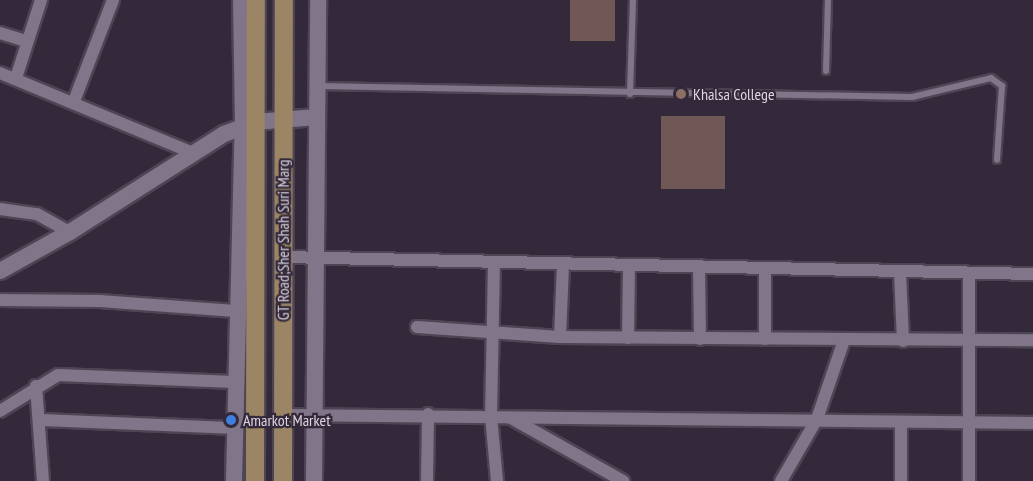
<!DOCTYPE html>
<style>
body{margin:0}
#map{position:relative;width:1033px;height:481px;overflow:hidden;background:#33293a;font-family:"PT Sans Narrow",sans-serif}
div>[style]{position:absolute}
.building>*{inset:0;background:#705857;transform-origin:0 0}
.roads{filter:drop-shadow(2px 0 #4d4553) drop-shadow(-2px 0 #4d4553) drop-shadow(0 2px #4d4553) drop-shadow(0 -2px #4d4553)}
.lane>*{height:6px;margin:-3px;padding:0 3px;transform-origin:3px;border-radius:3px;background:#817689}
.street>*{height:12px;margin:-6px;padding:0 6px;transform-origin:6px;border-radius:6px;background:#817689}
.secondary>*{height:16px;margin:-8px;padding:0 8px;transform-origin:8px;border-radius:8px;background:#817689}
.primary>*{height:18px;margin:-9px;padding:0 9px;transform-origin:9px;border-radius:9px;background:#9c8564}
.dots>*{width:16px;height:16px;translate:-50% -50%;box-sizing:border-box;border:3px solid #33293a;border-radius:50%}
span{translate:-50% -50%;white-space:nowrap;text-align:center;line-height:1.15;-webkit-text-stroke:4.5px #33293a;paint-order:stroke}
.poi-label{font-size:16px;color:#ddd7e2}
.left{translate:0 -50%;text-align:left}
.street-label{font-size:16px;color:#ddd7e2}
</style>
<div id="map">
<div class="building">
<i style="left:570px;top:0;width:45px;height:41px"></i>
<i style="left:725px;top:116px;width:73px;height:64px;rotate:90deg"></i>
</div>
<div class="roads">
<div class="lane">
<i style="left:826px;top:71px;width:71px;rotate:-88.4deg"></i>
<i style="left:318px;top:86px;width:594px;rotate:1.06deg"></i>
<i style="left:912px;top:97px;width:81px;rotate:-13.5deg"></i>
<i style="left:991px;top:78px;width:14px;rotate:36deg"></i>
<i style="left:1002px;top:86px;width:74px;rotate:93.9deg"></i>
<i style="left:630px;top:94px;width:94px;rotate:-88.2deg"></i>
</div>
<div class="street">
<i style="left:0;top:33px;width:28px;rotate:17deg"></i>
<i style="left:0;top:73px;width:209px;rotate:22.5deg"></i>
<i style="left:16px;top:78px;width:82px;rotate:-72.2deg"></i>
<i style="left:74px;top:101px;width:108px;rotate:-68.9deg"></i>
<i style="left:0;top:209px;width:37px;rotate:8deg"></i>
<i style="left:37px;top:214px;width:38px;rotate:29deg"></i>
<i style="left:284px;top:257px;width:749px;rotate:1.3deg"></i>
<i style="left:494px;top:262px;width:154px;rotate:91.1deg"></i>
<i style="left:491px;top:416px;width:65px;rotate:84.7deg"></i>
<i style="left:699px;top:267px;width:72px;rotate:89.2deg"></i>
<i style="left:765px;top:268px;width:71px;rotate:90deg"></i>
<i style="left:900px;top:272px;width:69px;rotate:87.5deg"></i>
<i style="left:969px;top:273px;width:208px;rotate:90deg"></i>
<i style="left:0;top:300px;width:99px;rotate:0.6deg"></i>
<i style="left:99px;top:301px;width:137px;rotate:4.2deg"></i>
<i style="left:417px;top:327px;width:143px;rotate:4deg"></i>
<i style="left:560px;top:337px;width:473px;rotate:0.4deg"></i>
<i style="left:560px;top:337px;width:73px;rotate:-87.6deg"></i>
<i style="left:628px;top:338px;width:70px;rotate:-89.2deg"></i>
<i style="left:36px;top:386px;width:95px;rotate:85.8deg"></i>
<i style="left:0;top:411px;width:68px;rotate:-31.8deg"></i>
<i style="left:58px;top:375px;width:177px;rotate:2.3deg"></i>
<i style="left:283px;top:415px;width:750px;rotate:0.61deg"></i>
<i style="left:511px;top:418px;width:129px;rotate:29.4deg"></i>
<i style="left:42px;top:420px;width:194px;rotate:2.4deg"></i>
<i style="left:427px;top:481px;width:67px;rotate:-89.1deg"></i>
<i style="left:781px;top:481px;width:72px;rotate:-59.9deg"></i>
<i style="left:817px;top:419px;width:83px;rotate:-71.1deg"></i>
<i style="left:901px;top:481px;width:59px;rotate:-90deg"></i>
</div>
<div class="secondary">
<i style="left:0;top:271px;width:80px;rotate:-29.1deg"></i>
<i style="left:70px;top:232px;width:183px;rotate:-32.5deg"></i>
<i style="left:224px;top:134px;width:33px;rotate:-21deg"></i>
<i style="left:255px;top:122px;width:62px;rotate:-4.6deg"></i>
<i style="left:234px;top:481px;width:356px;rotate:-88.6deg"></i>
<i style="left:243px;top:125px;width:125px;rotate:-90.9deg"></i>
<i style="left:314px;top:481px;width:481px;rotate:-89.5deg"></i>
</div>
<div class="primary">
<i style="left:255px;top:481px;width:481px;rotate:-89.9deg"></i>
<i style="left:283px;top:481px;width:481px;rotate:-89.9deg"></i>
</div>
</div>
<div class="dots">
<i style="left:681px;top:94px;background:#8d6e63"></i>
<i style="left:231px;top:420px;background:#3f7fe0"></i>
</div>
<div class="poi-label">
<span class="left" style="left:693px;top:94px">Khalsa College</span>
<span class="left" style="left:243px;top:420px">Amarkot Market</span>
</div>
<div class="street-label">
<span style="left:283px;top:240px;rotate:-90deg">GT Road;Sher Shah Suri Marg</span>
</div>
</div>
